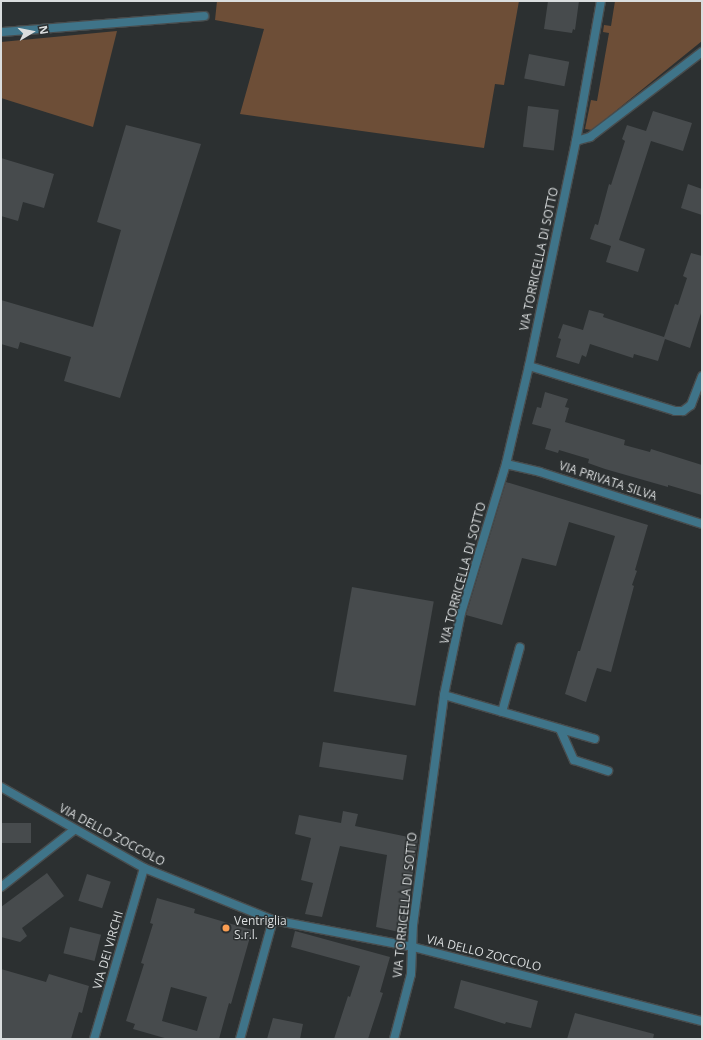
<!DOCTYPE html>
<style>
body{margin:0}
#map{position:relative;width:703px;height:1040px;overflow:hidden;background:#2c3031;font-family:"Open Sans",sans-serif}
div>[style]{position:absolute}
.green>*{inset:0;background:#6d4e37}
.building>*{inset:0;background:#474b4d;transform-origin:0 0}
.roads{filter:drop-shadow(1px 0 #484c4d) drop-shadow(-1px 0 #484c4d) drop-shadow(0 1px #484c4d) drop-shadow(0 -1px #484c4d)}
.service>*{height:8px;margin:-4px;padding:0 4px;transform-origin:4px;border-radius:4px;background:#3f7489}
.minor>*{height:8px;margin:-4px;padding:0 4px;transform-origin:4px;border-radius:4px;background:#3f7489}
.dots>*{width:11px;height:11px;translate:-50% -50%;box-sizing:border-box;border:2px solid #2c3031;border-radius:50%}
span{translate:-50% -50%;white-space:nowrap;text-align:center;line-height:1.15;-webkit-text-stroke:3px #2c3031;paint-order:stroke}
.street-label{font-size:12px;color:#daddde}
.poi-label{font-size:12px;color:#daddde}
.left{translate:0 -50%;text-align:left}
.frame{position:absolute;inset:0;border:2px solid #daddde;pointer-events:none}
.north{position:absolute;left:12px;top:12px;width:40px;height:40px;-webkit-text-stroke:3px #2c3031;paint-order:stroke;rotate:80deg;font-size:11px;font-weight:700;line-height:16px;text-align:center;color:#daddde}
.north::after{content:'';display:block;margin:auto;width:14px;height:18px;background:#daddde;clip-path:polygon(50% 0,100% 100%,50% 72%,0 100%)}
</style>
<div id="map">
<div class="green">
<i style="clip-path:polygon(217px 1px,519px 1px,504px 85px,495px 84px,484px 148px,240px 114px,264px 29px,215px 20px)"></i>
<i style="clip-path:polygon(615px 1px,702px 1px,702px 41px,592px 130px,585px 129px,591px 100px,597px 101px,609px 33px,603px 32px,604px 25px,611px 26px)"></i>
<i style="clip-path:polygon(117px 31px,93px 127px,1px 98px,1px 42px)"></i>
</div>
<div class="building">
<i style="clip-path:polygon(548px 1px,579px 1px,575px 30px,573px 29px,572px 33px,544px 29px)"></i>
<i style="left:529px;top:54px;width:41px;height:25px;rotate:11deg"></i>
<i style="left:528px;top:106px;width:31px;height:41px;rotate:7deg"></i>
<i style="clip-path:polygon(653px 111px,692px 123px,683px 151px,651px 141px,619px 240px,645px 249px,638px 272px,606px 262px,611px 246px,590px 239px,595px 224px,598px 225px,609px 184px,611px 185px,625px 141px,622px 139px,627px 125px,646px 131px)"></i>
<i style="clip-path:polygon(126px 125px,201px 144px,120px 398px,64px 381px,71px 357px,20px 342px,18px 349px,1px 344px,1px 300px,93px 327px,121px 230px,97px 222px)"></i>
<i style="clip-path:polygon(1px 158px,54px 174px,44px 208px,23px 202px,18px 221px,1px 216px)"></i>
<i style="clip-path:polygon(688px 184px,702px 189px,702px 215px,681px 208px)"></i>
<i style="clip-path:polygon(691px 253px,702px 256px,702px 310px,690px 348px,665px 339px,658px 361px,634px 354px,633px 358px,590px 344px,586px 357px,582px 355px,579px 364px,556px 357px,561px 339px,558px 338px,563px 324px,583px 330px,589px 310px,604px 314px,603px 317px,664px 337px,675px 304px,678px 305px,687px 278px,683px 276px)"></i>
<i style="clip-path:polygon(545px 392px,568px 399px,565px 407px,569px 408px,565px 422px,625px 440px,624px 445px,650px 452px,651px 449px,702px 465px,702px 495px,668px 485px,668px 487px,605px 469px,588px 463px,589px 459px,559px 450px,558px 453px,545px 449px,551px 429px,532px 424px,537px 407px,541px 408px)"></i>
<i style="clip-path:polygon(506px 482px,648px 525px,635px 570px,637px 571px,632px 585px,634px 586px,611px 672px,597px 668px,586px 702px,565px 694px,578px 651px,580px 651px,615px 536px,569px 522px,556px 566px,522px 558px,502px 625px,466px 615px)"></i>
<i style="left:352px;top:587px;width:83px;height:106px;rotate:10deg"></i>
<i style="left:323px;top:742px;width:85px;height:25px;rotate:9deg"></i>
<i style="clip-path:polygon(343px 811px,358px 814px,355px 826px,418px 839px,404px 933px,376px 927px,387px 855px,340px 846px,322px 917px,305px 914px,313px 883px,301px 880px,311px 838px,295px 834px,299px 815px,341px 823px)"></i>
<i style="left:1px;top:823px;width:30px;height:20px"></i>
<i style="clip-path:polygon(47px 873px,64px 896px,22px 928px,27px 936px,20px 942px,1px 937px,1px 907px)"></i>
<i style="left:87px;top:874px;width:25px;height:28px;rotate:18deg"></i>
<i style="clip-path:polygon(evenodd,157px 898px,195px 909px,194px 913px,252px 930px,231px 1004px,229px 1003px,219px 1039px,168px 1039px,133px 1029px,135px 1024px,126px 1021px,144px 964px,141px 963px,153px 924px,150px 923px,157px 898px,171px 987px,207px 997px,197px 1031px,162px 1021px,171px 987px)"></i>
<i style="left:70px;top:927px;width:32px;height:27px;rotate:14deg"></i>
<i style="clip-path:polygon(295px 931px,390px 957px,380px 992px,383px 993px,368px 1039px,334px 1039px,348px 996px,350px 997px,360px 966px,291px 947px)"></i>
<i style="clip-path:polygon(1px 969px,46px 982px,49px 974px,89px 986px,82px 1013px,79px 1012px,71px 1039px,1px 1039px)"></i>
<i style="clip-path:polygon(461px 980px,538px 1001px,531px 1028px,506px 1022px,505px 1024px,454px 1008px)"></i>
<i style="clip-path:polygon(575px 1013px,654px 1034px,653px 1039px,567px 1039px)"></i>
<i style="clip-path:polygon(273px 1018px,303px 1024px,300px 1039px,267px 1039px)"></i>
</div>
<div class="roads">
<div class="service">
<i style="left:444px;top:695px;width:157px;rotate:16.2deg"></i>
<i style="left:502px;top:712px;width:67px;rotate:-74.5deg"></i>
<i style="left:560px;top:729px;width:34px;rotate:66deg"></i>
<i style="left:574px;top:760px;width:36px;rotate:18deg"></i>
</div>
<div class="minor">
<i style="left:1px;top:32px;width:204px;rotate:-4.5deg"></i>
<i style="left:576px;top:141px;width:15px;rotate:-16deg"></i>
<i style="left:590px;top:137px;width:141px;rotate:-37.2deg"></i>
<i style="left:529px;top:366px;width:153px;rotate:17.1deg"></i>
<i style="left:675px;top:411px;width:8px"></i>
<i style="left:683px;top:411px;width:10px;rotate:-37deg"></i>
<i style="left:691px;top:405px;width:31px;rotate:-69deg"></i>
<i style="left:506px;top:464px;width:35px;rotate:13deg"></i>
<i style="left:540px;top:472px;width:170px;rotate:17.8deg"></i>
<i style="left:1px;top:787px;width:164px;rotate:29.5deg"></i>
<i style="left:144px;top:868px;width:139px;rotate:22deg"></i>
<i style="left:273px;top:920px;width:143px;rotate:10.9deg"></i>
<i style="left:413px;top:947px;width:298px;rotate:14.4deg"></i>
<i style="left:1px;top:887px;width:93px;rotate:-38deg"></i>
<i style="left:94px;top:1039px;width:178px;rotate:-73.7deg"></i>
<i style="left:240px;top:1039px;width:123px;rotate:-74.5deg"></i>
<i style="left:394px;top:1039px;width:67px;rotate:-75.3deg"></i>
<i style="left:411px;top:974px;width:49px;rotate:-87.7deg"></i>
<i style="left:413px;top:925px;width:232px;rotate:-82.3deg"></i>
<i style="left:444px;top:695px;width:84px;rotate:-78.3deg"></i>
<i style="left:461px;top:613px;width:156px;rotate:-73.2deg"></i>
<i style="left:506px;top:464px;width:101px;rotate:-76.8deg"></i>
<i style="left:529px;top:366px;width:230px;rotate:-78.2deg"></i>
<i style="left:576px;top:141px;width:142px;rotate:-79.9deg"></i>
</div>
</div>
<div class="dots">
<i style="left:226px;top:928px;background:#fb9e52"></i>
</div>
<div class="street-label">
<span style="left:539px;top:259px;rotate:-78deg">VIA TORRICELLA DI SOTTO</span>
<span style="left:608px;top:481px;rotate:18deg">VIA PRIVATA SILVA</span>
<span style="left:463px;top:573px;rotate:-75deg">VIA TORRICELLA DI SOTTO</span>
<span style="left:112px;top:835px;rotate:28deg">VIA DELLO ZOCCOLO</span>
<span style="left:405px;top:905px;rotate:-84deg">VIA TORRICELLA DI SOTTO</span>
<span style="left:108px;top:950px;rotate:-74deg">VIA DEI VIRCHI</span>
<span style="left:484px;top:953px;rotate:14deg">VIA DELLO ZOCCOLO</span>
</div>
<div class="poi-label">
<span class="left" style="left:234px;top:928px">Ventriglia<br>S.r.l.</span>
</div>
<div class="frame"></div>
<div class="north">N</div>
</div>
